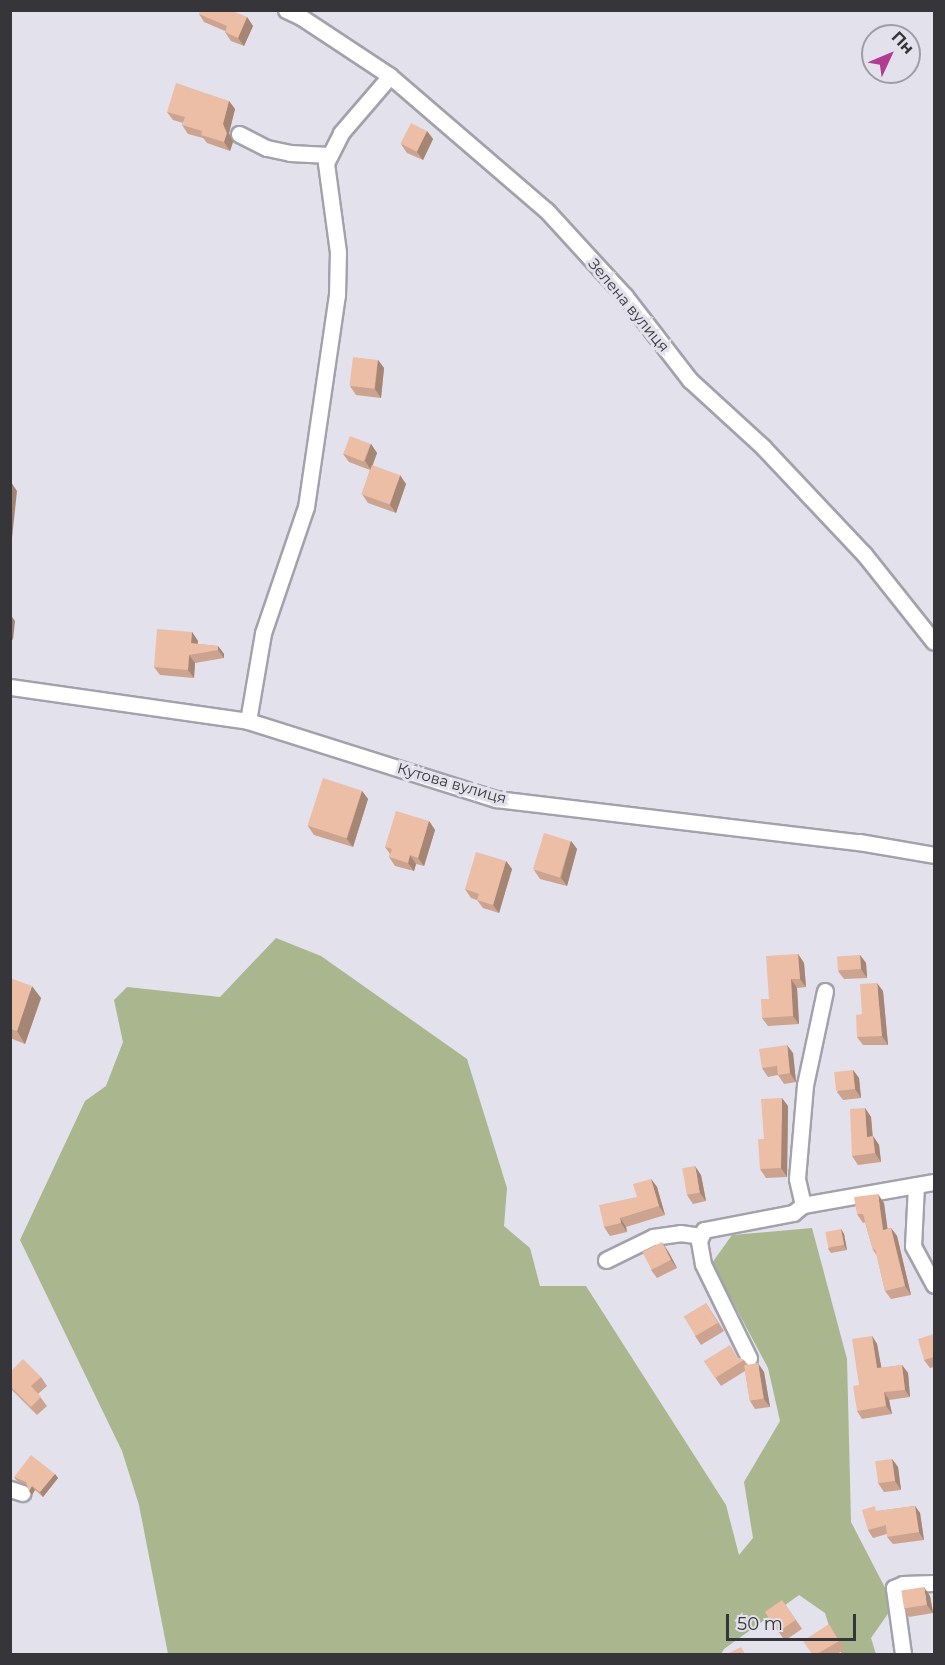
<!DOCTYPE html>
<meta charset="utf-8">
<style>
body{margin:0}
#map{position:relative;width:945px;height:1665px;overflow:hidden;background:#e3e1ec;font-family:Montserrat,sans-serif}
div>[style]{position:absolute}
.green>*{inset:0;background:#a9b68e}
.roads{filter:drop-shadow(2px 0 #a3a1ab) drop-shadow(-2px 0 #a3a1ab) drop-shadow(0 2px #a3a1ab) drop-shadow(0 -2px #a3a1ab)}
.street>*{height:15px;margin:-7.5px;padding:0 7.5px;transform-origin:7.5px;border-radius:7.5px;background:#fff}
.wall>*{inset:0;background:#cba38f;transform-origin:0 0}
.shaded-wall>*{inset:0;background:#a58574}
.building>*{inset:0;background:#ecbea6;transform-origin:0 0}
span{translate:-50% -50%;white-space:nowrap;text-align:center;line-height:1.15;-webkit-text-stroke:6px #e3e1ec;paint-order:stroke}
.street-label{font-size:15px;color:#363539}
.frame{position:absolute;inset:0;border:12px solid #363539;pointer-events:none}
.north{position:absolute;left:861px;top:24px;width:60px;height:60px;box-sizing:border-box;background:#e3e1ec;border:2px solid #9e9ca4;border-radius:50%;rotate:46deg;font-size:16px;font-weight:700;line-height:24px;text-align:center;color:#363539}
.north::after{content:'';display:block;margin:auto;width:21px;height:27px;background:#b23c92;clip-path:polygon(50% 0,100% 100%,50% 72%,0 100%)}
.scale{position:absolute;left:726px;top:1614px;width:130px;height:27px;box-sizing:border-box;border:3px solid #363539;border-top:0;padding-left:8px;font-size:18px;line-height:21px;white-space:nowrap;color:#363539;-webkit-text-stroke:4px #e3e1ec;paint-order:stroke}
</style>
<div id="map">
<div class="green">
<i style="clip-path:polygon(276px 938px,321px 956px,467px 1059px,507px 1188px,504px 1226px,530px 1248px,540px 1286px,586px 1286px,726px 1505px,739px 1555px,753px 1538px,744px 1482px,780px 1421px,768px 1368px,712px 1263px,732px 1235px,812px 1228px,847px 1359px,851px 1522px,894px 1605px,871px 1638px,876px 1654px,842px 1654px,834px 1642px,825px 1613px,799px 1595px,724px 1649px,721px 1654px,168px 1654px,139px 1505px,122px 1451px,20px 1240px,85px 1101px,106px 1086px,123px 1042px,114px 1000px,127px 987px,220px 997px)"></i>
</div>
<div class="roads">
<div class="street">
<i style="left:286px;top:10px;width:17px;rotate:25deg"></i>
<i style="left:301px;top:17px;width:107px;rotate:33.5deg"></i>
<i style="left:390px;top:76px;width:207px;rotate:40.7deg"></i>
<i style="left:547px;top:211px;width:115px;rotate:47.5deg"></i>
<i style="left:625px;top:296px;width:106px;rotate:52.3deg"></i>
<i style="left:690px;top:380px;width:99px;rotate:42.5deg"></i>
<i style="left:763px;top:447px;width:147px;rotate:46.7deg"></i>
<i style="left:864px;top:554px;width:112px;rotate:51.5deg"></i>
<i style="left:239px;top:134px;width:31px;rotate:27deg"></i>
<i style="left:267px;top:148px;width:24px;rotate:12deg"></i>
<i style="left:290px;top:153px;width:39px;rotate:3deg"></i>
<i style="left:10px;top:687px;width:240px;rotate:8.1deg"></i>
<i style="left:248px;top:721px;width:260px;rotate:17.5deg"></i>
<i style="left:496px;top:799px;width:366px;rotate:6.8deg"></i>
<i style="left:859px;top:842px;width:76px;rotate:9.8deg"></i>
<i style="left:248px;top:721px;width:89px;rotate:-80.3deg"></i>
<i style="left:263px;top:633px;width:133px;rotate:-71.2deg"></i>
<i style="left:306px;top:507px;width:214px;rotate:-81.7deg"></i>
<i style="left:337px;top:295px;width:43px;rotate:-88.7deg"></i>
<i style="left:338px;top:252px;width:90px;rotate:-97.7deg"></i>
<i style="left:326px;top:163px;width:34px;rotate:-63deg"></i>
<i style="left:341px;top:133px;width:75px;rotate:-49.3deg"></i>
<i style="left:825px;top:991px;width:96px;rotate:102deg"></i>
<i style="left:805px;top:1085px;width:94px;rotate:94.9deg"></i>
<i style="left:797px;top:1179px;width:27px;rotate:77deg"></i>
<i style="left:803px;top:1205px;width:133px;rotate:-10deg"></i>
<i style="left:916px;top:1185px;width:61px;rotate:92.8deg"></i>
<i style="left:913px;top:1246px;width:44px;rotate:61.7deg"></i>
<i style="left:606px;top:1260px;width:52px;rotate:-26.1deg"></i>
<i style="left:653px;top:1237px;width:27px;rotate:-8deg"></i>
<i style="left:680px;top:1233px;width:21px;rotate:8deg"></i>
<i style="left:749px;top:1358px;width:105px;rotate:-116.1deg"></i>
<i style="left:703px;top:1264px;width:23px;rotate:-100deg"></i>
<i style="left:699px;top:1241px;width:12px;rotate:-66deg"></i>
<i style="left:704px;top:1230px;width:91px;rotate:-10.8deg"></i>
<i style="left:793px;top:1213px;width:13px;rotate:-39deg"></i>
<i style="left:10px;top:1489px;width:13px;rotate:18deg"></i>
<i style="left:903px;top:1654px;width:67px;rotate:-97.8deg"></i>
<i style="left:894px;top:1588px;width:10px;rotate:-24deg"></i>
<i style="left:903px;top:1584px;width:31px;rotate:-2deg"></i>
</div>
</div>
<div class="wall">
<i style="clip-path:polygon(199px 14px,247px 17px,253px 26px,244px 46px,231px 41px,225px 32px,225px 31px,204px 22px)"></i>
<i style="clip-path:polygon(229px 101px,235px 109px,229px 133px,233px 142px,230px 151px,207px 143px,203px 138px,188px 134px,182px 125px,183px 123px,173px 120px,167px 112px)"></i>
<i style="clip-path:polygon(427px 131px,433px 139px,423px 160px,407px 153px,401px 144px)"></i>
<i style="clip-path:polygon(378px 360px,384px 368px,381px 398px,356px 395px,350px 386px)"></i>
<i style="clip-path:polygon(371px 444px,377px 453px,372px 465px,406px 484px,396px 513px,368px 503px,362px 494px,370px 470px,349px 462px,343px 454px)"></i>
<i style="clip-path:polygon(192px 632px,198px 641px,198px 644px,218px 646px,224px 654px,224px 658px,195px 663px,194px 678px,160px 675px,154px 667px)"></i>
<i style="clip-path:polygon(362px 791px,368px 799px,353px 847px,314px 835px,308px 826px)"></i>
<i style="clip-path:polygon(429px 821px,435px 830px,424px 866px,416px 864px,414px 871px,395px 866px,389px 857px,390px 854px,385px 847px)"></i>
<i style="clip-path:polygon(571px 841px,577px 849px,567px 886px,540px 879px,534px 870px)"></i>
<i style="clip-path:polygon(506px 861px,512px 869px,499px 913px,483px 908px,477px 900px,471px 898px,465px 889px)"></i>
<i style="clip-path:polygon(798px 954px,804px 963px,806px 987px,797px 988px,799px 1024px,768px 1026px,762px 1018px,769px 999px)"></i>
<i style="clip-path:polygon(860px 955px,866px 963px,867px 978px,844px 979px,838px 971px)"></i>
<i style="clip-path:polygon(10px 978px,41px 998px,25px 1044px,10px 1038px)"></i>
<i style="clip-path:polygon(883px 991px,888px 1045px,863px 1045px,857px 1037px,862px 1014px)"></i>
<i style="clip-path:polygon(793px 1053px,796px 1082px,784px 1084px,778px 1075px,768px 1077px,762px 1068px)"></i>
<i style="clip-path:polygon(853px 1070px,859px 1078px,861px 1098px,843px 1100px,837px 1092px)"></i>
<i style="clip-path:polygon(788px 1106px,787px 1177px,766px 1178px,760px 1169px)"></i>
<i style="clip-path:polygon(865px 1108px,871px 1117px,873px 1136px,879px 1145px,881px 1162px,858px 1165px,852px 1156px)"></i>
<i style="clip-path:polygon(701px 1175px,706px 1201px,693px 1204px,687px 1195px)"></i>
<i style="clip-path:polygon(651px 1179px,657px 1187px,665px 1215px,626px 1227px,627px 1232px,610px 1236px,604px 1227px,637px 1197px)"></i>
<i style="clip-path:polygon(884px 1203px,887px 1229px,891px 1228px,897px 1236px,911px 1295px,891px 1299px,885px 1291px,877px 1256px,873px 1250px,865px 1222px,863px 1223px,857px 1214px)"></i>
<i style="clip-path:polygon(841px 1229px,844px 1234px,847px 1250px,831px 1253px,828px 1249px)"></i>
<i style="clip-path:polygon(668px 1251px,677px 1268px,657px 1278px,651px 1270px)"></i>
<i style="clip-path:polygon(706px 1303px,724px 1331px,701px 1345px,695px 1336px)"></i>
<i style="clip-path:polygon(934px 1334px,934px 1367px,930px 1368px,924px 1360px)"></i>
<i style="clip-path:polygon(872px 1336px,877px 1344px,881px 1368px,902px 1365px,908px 1373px,910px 1397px,889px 1400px,892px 1414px,862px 1419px,857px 1411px,859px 1385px)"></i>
<i style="clip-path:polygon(738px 1358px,744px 1360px,748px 1365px,764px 1372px,770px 1407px,755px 1409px,750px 1401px,745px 1371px,721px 1386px,704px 1361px)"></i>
<i style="clip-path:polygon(10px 1372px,41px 1377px,47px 1386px,38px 1394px,47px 1406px,37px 1415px,10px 1388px)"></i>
<i style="clip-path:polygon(892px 1459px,898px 1467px,901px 1490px,884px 1492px,878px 1483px)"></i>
<i style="clip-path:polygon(55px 1474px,58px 1478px,43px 1497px,35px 1490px,32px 1495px,27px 1485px,17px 1481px,14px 1477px)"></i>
<i style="clip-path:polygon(915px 1506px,920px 1513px,924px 1540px,893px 1544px,887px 1537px,887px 1534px,873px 1538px,868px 1530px,878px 1511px)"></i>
<i style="clip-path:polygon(930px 1596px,933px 1613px,909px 1617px,904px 1608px)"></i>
<i style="left:782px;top:1600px;width:35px;height:21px;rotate:55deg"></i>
<i style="clip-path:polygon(829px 1624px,845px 1649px,837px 1654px,812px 1654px)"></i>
</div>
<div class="shaded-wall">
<i style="clip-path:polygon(247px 17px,253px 26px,244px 46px,238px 38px)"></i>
<i style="clip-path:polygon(229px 101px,235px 109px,229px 133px,233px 142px,230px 151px,224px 142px,223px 124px)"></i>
<i style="clip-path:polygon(427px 131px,433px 139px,423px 160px,417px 152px)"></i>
<i style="clip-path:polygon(378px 360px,384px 368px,381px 398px,375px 389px)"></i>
<i style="clip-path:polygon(371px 444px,377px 453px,371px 470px,365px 461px)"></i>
<i style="clip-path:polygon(400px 475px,406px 484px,396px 513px,390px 505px)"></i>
<i style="clip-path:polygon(11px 482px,17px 491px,12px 538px,10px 536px)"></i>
<i style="clip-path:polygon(10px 614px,15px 621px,13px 640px,10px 637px)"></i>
<i style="clip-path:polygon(192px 632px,198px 641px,197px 651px,191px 643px)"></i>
<i style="clip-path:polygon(218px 646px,224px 654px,224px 658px,218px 650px)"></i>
<i style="clip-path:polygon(189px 655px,195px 663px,194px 678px,188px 670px)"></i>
<i style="clip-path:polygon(362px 791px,368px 799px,353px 847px,347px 839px)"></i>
<i style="clip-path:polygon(429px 821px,435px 830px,424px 866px,418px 858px)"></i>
<i style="clip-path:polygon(571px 841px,577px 849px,567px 886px,561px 878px)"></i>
<i style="clip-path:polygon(410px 855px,416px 864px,414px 871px,408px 863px)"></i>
<i style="clip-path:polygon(506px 861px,512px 869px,499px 913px,493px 905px)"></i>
<i style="clip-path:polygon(798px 954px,804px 963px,806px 987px,800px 979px)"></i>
<i style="clip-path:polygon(860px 955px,866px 963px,867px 978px,861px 969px)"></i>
<i style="clip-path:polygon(791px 979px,797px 988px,799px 1024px,793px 1016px)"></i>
<i style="clip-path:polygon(877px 983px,883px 991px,888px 1045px,882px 1036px)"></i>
<i style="clip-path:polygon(32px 986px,41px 998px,25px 1044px,17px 1031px)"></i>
<i style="clip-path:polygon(787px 1045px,793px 1053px,796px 1082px,790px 1073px)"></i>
<i style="clip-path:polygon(853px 1070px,859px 1078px,861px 1098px,855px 1089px)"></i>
<i style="clip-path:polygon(782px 1098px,788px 1106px,787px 1177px,781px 1168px)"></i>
<i style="clip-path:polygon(865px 1108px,871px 1117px,873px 1146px,867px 1137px)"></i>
<i style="clip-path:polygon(873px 1136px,879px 1145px,881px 1162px,875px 1153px)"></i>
<i style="clip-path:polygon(695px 1166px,701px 1175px,706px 1201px,700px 1193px)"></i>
<i style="clip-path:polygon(651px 1179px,657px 1187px,665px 1215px,659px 1206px)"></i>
<i style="clip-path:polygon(878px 1194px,884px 1203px,889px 1239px,883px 1230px)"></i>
<i style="clip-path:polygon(620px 1218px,626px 1227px,627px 1232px,621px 1223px)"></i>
<i style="clip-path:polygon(891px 1228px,897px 1236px,911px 1295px,905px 1286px)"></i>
<i style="clip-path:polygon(841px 1229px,844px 1234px,847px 1250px,844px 1245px)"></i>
<i style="clip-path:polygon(662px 1242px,668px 1251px,677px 1268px,671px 1260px)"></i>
<i style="clip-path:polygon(872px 1336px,877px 1344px,883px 1376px,877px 1368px)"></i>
<i style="clip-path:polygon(758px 1363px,764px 1372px,770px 1407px,764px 1399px)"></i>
<i style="clip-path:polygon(902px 1365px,908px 1373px,910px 1397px,905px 1390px)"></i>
<i style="clip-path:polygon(884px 1392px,889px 1400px,892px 1414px,886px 1406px)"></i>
<i style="clip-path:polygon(892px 1459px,898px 1467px,901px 1490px,895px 1481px)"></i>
<i style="clip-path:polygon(55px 1474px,58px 1478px,43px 1497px,40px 1492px)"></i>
<i style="clip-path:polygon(32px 1486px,35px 1490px,32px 1495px,29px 1491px)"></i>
<i style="clip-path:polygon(915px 1506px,920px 1513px,924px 1540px,919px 1532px)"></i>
<i style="clip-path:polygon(924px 1587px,930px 1596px,933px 1613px,927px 1605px)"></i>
</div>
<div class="building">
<i style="clip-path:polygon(200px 10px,230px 10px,247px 17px,238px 38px,225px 32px,227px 26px,199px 14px)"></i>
<i style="clip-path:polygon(176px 83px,229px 101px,223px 124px,227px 133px,224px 142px,201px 135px,202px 131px,182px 125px,185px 117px,167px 112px)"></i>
<i style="left:411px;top:123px;width:18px;height:23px;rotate:27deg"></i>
<i style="left:353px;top:357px;width:25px;height:29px;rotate:7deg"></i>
<i style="left:350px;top:436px;width:22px;height:19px;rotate:21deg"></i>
<i style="left:372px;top:465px;width:30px;height:31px;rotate:20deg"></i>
<i style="clip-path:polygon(157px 629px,192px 632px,191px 643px,218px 646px,218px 650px,189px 655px,188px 670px,154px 667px)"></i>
<i style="left:323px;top:778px;width:41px;height:50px;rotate:18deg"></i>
<i style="clip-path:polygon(396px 811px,429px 821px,418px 858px,410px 855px,408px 863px,389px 857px,392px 849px,385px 847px)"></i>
<i style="left:544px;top:833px;width:28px;height:38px;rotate:17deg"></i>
<i style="clip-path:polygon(476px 852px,506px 861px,493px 905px,477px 900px,479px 894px,465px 889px)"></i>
<i style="clip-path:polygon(798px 954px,800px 979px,791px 979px,793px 1016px,762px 1018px,761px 999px,769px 999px,766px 956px)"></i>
<i style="left:860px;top:955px;width:14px;height:23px;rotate:86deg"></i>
<i style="clip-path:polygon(10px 978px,32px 986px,17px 1031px,10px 1029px)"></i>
<i style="clip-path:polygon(877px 983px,882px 1036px,857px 1037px,856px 1015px,862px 1014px,860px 984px)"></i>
<i style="clip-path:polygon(787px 1045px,790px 1073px,778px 1075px,777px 1066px,762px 1068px,759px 1049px)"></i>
<i style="left:853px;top:1070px;width:19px;height:19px;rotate:84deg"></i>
<i style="clip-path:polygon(782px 1098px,781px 1168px,760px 1169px,758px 1139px,764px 1139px,761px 1099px)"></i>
<i style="clip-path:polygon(865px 1108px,867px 1137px,873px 1136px,875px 1153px,852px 1156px,850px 1109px)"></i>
<i style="left:695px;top:1166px;width:27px;height:13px;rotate:80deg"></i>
<i style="clip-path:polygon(651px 1179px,659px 1206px,620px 1218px,621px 1223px,604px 1227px,599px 1205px,637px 1197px,633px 1184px)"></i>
<i style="clip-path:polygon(878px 1194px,883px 1230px,891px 1228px,905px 1286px,885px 1291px,875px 1249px,873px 1250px,863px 1214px,857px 1214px,854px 1197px)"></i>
<i style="left:841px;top:1229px;width:16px;height:16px;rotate:79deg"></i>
<i style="left:662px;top:1242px;width:20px;height:22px;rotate:63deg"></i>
<i style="left:706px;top:1303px;width:23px;height:26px;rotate:59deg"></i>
<i style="clip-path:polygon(934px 1334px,934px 1357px,924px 1360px,918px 1339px)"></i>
<i style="clip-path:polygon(872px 1336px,877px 1368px,902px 1365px,905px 1390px,884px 1392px,886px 1406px,857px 1411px,853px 1386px,859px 1385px,852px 1339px)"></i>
<i style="clip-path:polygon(730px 1345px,737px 1357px,744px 1360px,715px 1378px,704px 1361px)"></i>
<i style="clip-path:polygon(23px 1359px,41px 1377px,31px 1386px,41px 1397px,31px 1407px,10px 1386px,10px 1372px)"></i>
<i style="left:758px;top:1363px;width:36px;height:14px;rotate:81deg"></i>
<i style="clip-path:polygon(31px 1455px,55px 1474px,40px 1492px,32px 1486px,29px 1491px,26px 1482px,14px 1477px)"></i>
<i style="left:892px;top:1459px;width:22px;height:17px;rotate:82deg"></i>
<i style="clip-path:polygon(875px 1506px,876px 1511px,915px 1506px,919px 1532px,887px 1537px,886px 1525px,868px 1530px,862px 1510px)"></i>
<i style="left:924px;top:1587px;width:18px;height:23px;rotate:81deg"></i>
<i style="left:782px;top:1600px;width:24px;height:21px;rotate:55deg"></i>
<i style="clip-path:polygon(829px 1624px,839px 1641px,817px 1654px,812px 1654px,803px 1641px)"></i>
<i style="clip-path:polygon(741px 1647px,745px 1654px,727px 1654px)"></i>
</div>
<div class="street-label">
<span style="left:629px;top:305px;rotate:50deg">Зелена вулиця</span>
<span style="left:452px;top:783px;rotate:16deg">Кутова вулиця</span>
</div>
<div class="frame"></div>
<div class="north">Пн</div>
<div class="scale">50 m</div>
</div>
